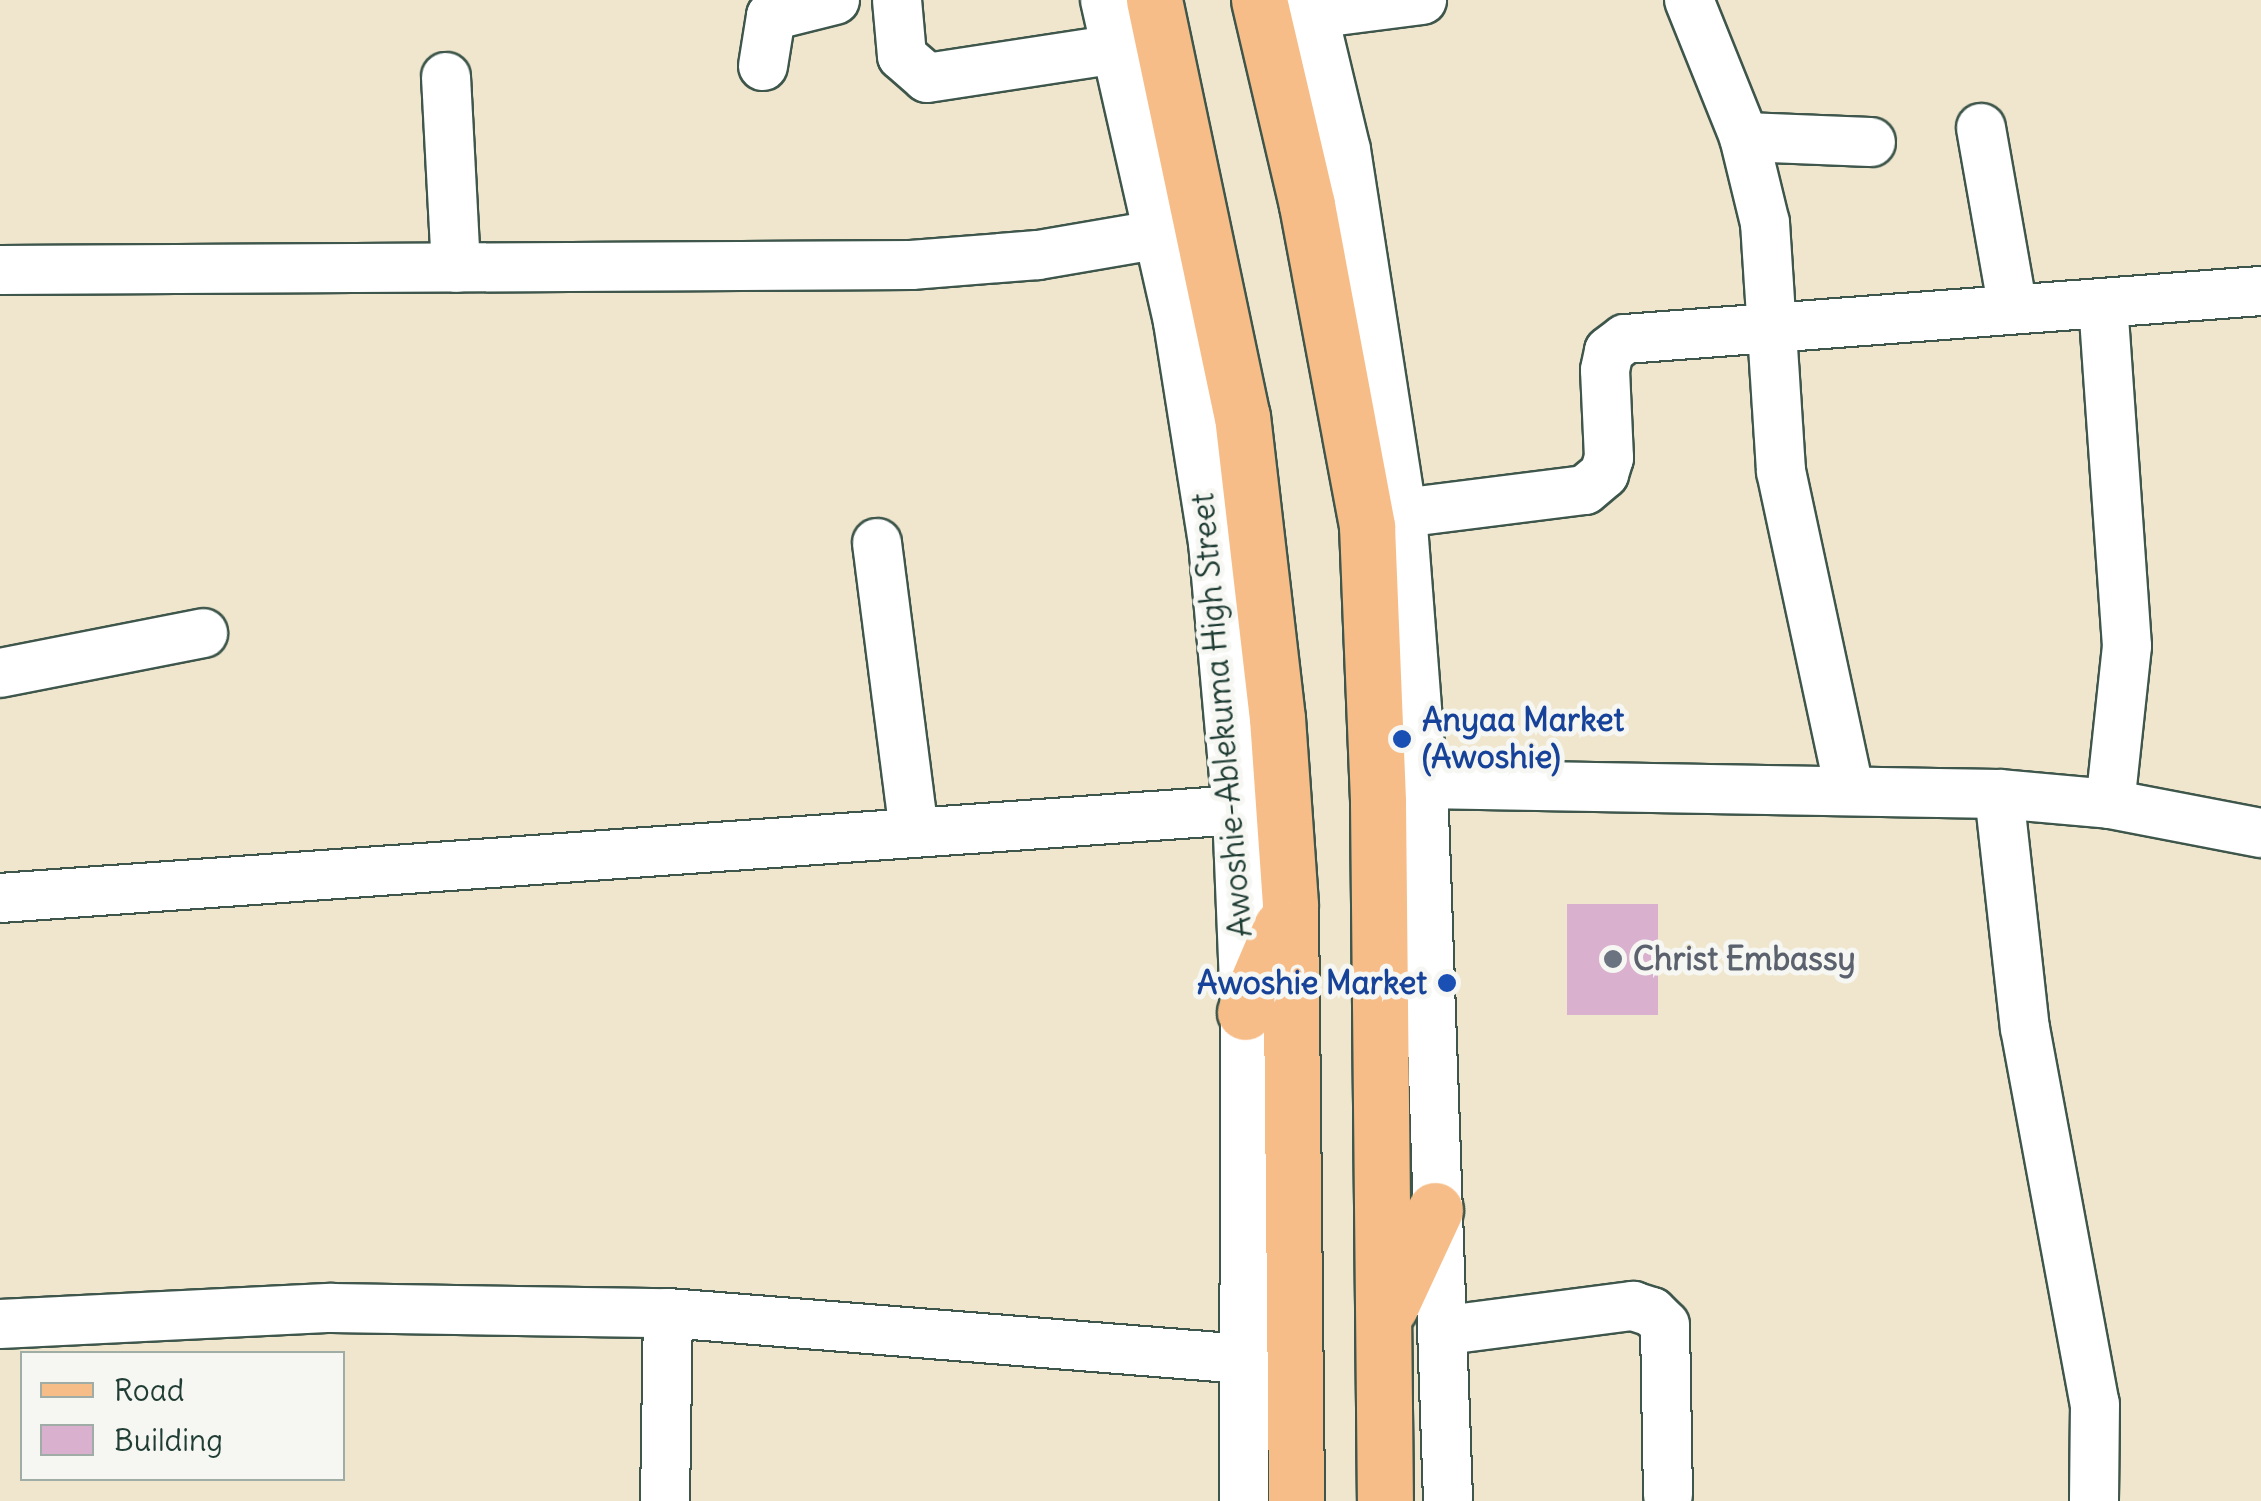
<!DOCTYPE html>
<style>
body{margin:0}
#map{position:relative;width:2261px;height:1501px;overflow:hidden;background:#efe6cd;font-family:Delius,sans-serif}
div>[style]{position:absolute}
.building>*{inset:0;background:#d9b1ce;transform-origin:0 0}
.roads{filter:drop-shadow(2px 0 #3e564b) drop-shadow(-2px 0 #3e564b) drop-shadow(0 2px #3e564b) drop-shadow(0 -2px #3e564b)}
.minor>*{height:48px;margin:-24px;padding:0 24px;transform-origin:24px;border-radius:24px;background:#fff}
.major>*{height:55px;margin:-27.5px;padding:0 27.5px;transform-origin:27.5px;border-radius:27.5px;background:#f7bd88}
.dots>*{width:28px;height:28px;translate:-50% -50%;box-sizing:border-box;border:5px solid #f6f6f2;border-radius:50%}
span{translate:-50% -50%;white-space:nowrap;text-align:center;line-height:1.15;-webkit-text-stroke:10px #f6f6f2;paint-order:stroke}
.street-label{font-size:32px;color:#1f3d34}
.transit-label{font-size:32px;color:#164399;font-weight:700}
.left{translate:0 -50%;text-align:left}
.right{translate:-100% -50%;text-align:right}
.worship-label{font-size:32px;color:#5b616d;font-weight:700}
.legend{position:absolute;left:20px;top:1351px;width:325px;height:130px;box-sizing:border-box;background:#f6f6f2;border:2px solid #a0aca6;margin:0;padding:12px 18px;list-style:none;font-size:30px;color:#1f3d34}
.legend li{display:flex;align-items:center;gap:20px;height:50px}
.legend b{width:50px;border:2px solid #a0aca6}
</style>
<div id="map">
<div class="building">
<i style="left:1567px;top:904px;width:91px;height:111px"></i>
</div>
<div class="roads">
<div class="minor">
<i style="left:897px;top:0;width:56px;rotate:84.9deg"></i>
<i style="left:902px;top:56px;width:33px;rotate:41deg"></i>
<i style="left:927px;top:78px;width:192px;rotate:-8.7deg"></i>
<i style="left:1105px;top:0;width:330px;rotate:77.2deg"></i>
<i style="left:1178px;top:322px;width:223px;rotate:81deg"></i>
<i style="left:1213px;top:542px;width:269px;rotate:84.9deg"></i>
<i style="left:1237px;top:810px;width:202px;rotate:87.7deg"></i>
<i style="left:1245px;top:1012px;width:489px;rotate:90.1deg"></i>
<i style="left:1310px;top:0;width:154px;rotate:76.5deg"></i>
<i style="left:1346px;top:150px;width:367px;rotate:81.2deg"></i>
<i style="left:1402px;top:513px;width:272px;rotate:85.6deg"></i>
<i style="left:1423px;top:784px;width:717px;rotate:88deg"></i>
<i style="left:1689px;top:0;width:148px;rotate:68.1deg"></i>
<i style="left:1744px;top:137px;width:89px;rotate:76.3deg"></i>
<i style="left:1765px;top:223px;width:249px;rotate:86.3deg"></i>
<i style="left:1781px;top:471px;width:324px;rotate:77.9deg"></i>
<i style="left:1313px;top:14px;width:110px;rotate:-7.3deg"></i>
<i style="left:763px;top:66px;width:51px;rotate:-80.9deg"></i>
<i style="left:771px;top:16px;width:66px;rotate:-14deg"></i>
<i style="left:446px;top:77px;width:191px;rotate:87deg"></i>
<i style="left:1981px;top:128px;width:184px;rotate:80deg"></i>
<i style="left:1744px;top:137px;width:127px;rotate:2.3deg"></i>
<i style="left:0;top:270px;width:911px;rotate:-0.31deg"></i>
<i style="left:911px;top:265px;width:127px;rotate:-4.5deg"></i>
<i style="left:1038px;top:255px;width:125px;rotate:-9.7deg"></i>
<i style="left:2103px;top:303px;width:344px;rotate:86deg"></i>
<i style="left:2127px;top:646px;width:159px;rotate:96.1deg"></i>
<i style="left:1402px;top:513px;width:184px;rotate:-7.2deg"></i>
<i style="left:1585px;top:490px;width:25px;rotate:-40deg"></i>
<i style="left:1604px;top:474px;width:17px;rotate:-73deg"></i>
<i style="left:1609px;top:458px;width:88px;rotate:-92.6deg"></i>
<i style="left:1605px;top:370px;width:19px;rotate:-78deg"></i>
<i style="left:1609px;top:351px;width:20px;rotate:-37deg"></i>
<i style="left:1625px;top:339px;width:638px;rotate:-4.32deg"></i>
<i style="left:877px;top:543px;width:291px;rotate:82.7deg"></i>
<i style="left:0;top:673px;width:207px;rotate:-11.1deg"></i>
<i style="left:1423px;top:784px;width:576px;rotate:0.99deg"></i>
<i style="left:1999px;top:794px;width:111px;rotate:5.1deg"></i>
<i style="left:2110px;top:804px;width:154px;rotate:10.9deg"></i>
<i style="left:1999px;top:794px;width:235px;rotate:83.7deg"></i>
<i style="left:2025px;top:1028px;width:382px;rotate:79.5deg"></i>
<i style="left:2095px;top:1404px;width:97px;rotate:90.6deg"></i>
<i style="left:0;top:898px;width:1240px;rotate:-4.07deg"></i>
<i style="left:0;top:1324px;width:332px;rotate:-2.8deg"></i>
<i style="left:332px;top:1308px;width:336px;rotate:0.9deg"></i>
<i style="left:668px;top:1313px;width:578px;rotate:4.57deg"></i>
<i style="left:1447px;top:1330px;width:188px;rotate:-7.4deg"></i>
<i style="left:1633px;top:1306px;width:20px;rotate:18deg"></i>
<i style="left:1652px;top:1312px;width:18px;rotate:45deg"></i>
<i style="left:1665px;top:1325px;width:170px;rotate:89deg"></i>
<i style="left:665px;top:1501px;width:188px;rotate:-89.1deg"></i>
</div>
<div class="major">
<i style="left:1154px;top:0;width:425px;rotate:78.1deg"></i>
<i style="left:1242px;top:416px;width:304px;rotate:83.4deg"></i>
<i style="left:1277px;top:718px;width:188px;rotate:86deg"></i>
<i style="left:1290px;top:906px;width:595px;rotate:89.42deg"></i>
<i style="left:1259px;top:0;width:211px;rotate:76.8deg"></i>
<i style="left:1307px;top:205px;width:327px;rotate:79.4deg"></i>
<i style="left:1367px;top:526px;width:277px;rotate:87.7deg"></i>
<i style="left:1378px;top:803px;width:698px;rotate:89.43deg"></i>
<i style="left:1245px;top:1012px;width:92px;rotate:-67deg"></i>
<i style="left:1390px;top:1307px;width:107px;rotate:-65.1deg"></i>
</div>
</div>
<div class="dots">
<i style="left:1402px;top:739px;background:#1a4fb4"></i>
<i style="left:1613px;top:959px;background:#6b7280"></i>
<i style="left:1447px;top:983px;background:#1a4fb4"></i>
</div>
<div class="street-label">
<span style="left:1222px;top:715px;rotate:-95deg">Awoshie-Ablekuma High Street</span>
</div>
<div class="transit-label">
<span class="left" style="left:1422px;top:739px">Anyaa Market<br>(Awoshie)</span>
<span class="right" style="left:1427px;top:983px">Awoshie Market</span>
</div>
<div class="worship-label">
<span class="left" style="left:1633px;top:959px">Christ Embassy</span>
</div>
<ul class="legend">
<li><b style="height:12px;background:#f7bd88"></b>Road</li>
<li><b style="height:28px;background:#d9b1ce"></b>Building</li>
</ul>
</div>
